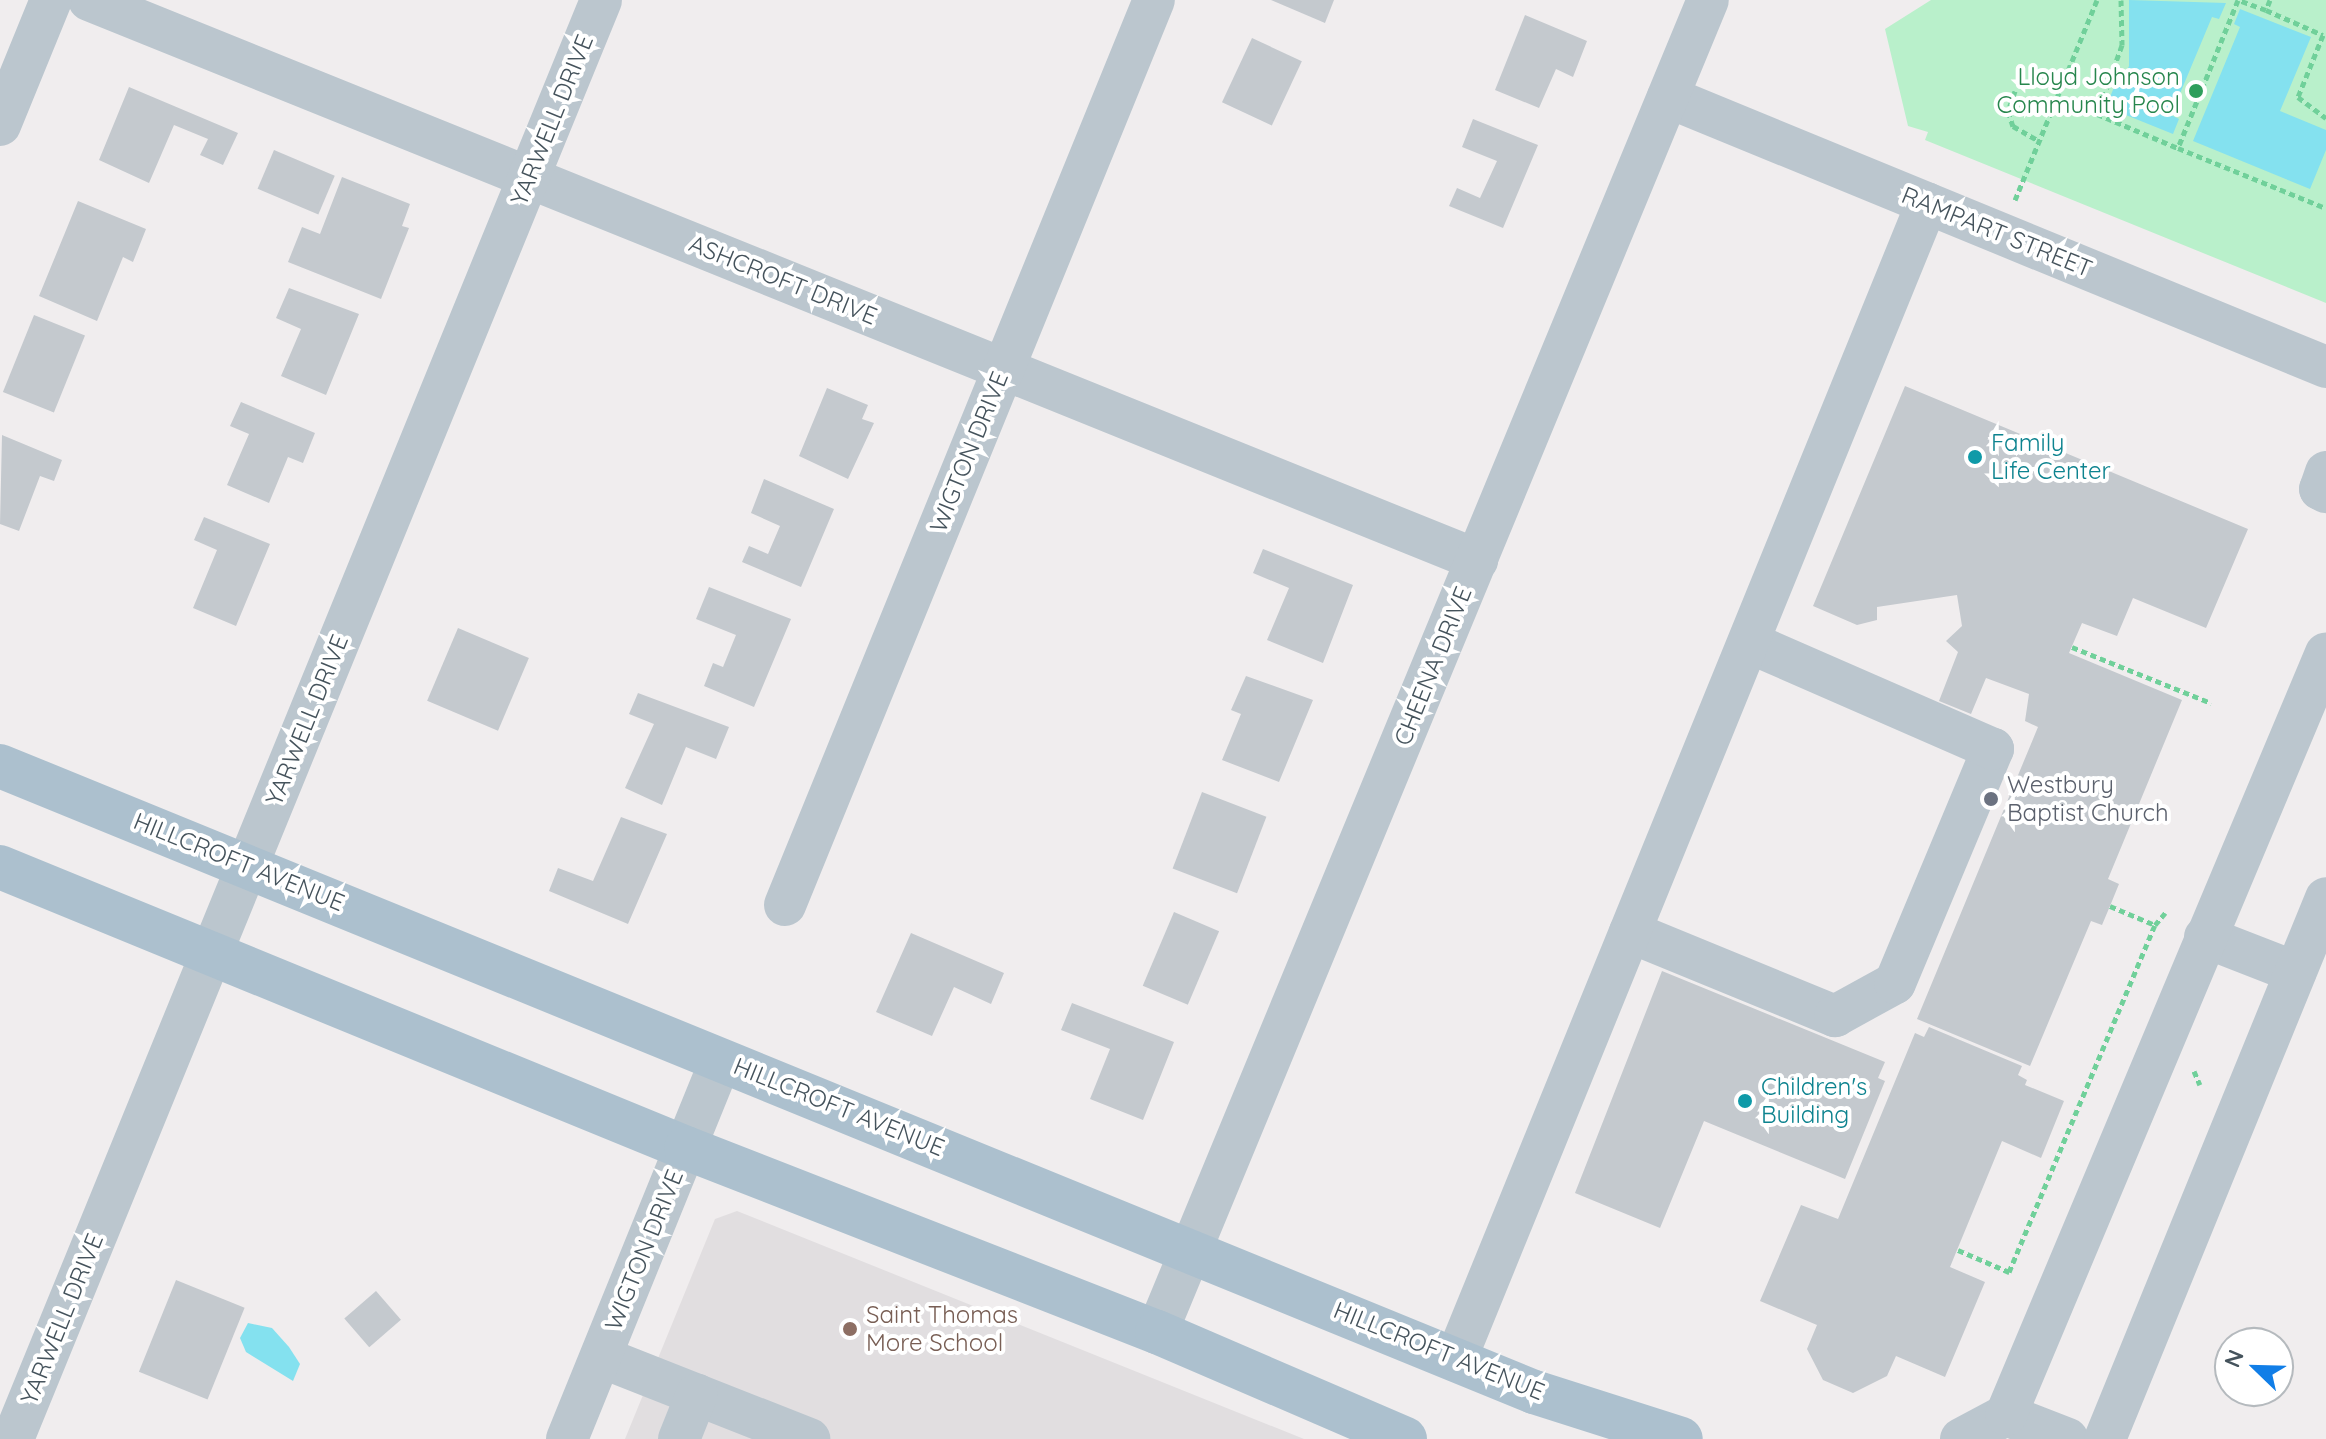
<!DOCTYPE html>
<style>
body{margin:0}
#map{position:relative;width:2326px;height:1439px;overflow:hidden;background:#f0edee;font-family:Quicksand,sans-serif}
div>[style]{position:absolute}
.education>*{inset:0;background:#e1dee0}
.green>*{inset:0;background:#b9f0cb}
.water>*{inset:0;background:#84e1ef}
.building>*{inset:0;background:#c4c9ce;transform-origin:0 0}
.path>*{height:5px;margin-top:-2.5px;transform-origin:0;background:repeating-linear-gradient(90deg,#70d09a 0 6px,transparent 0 10px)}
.minor>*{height:42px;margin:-21px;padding:0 21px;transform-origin:21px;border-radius:21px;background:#bbc6ce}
.major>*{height:44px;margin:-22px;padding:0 22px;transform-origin:22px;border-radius:22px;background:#acc0ce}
.dots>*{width:22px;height:22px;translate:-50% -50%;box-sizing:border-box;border:4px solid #fff;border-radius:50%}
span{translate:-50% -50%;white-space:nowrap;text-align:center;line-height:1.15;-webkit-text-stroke:8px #fff;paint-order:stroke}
.leisure-label{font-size:24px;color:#27864d}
.right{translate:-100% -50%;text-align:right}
.street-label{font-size:24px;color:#45535c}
.culture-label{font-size:24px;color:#0d838f}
.left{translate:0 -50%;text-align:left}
.worship-label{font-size:24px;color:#5b616d}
.education-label{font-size:24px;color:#785e54}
.north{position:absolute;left:2214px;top:1327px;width:80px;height:80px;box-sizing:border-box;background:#fff;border:2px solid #b5babe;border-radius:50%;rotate:293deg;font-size:22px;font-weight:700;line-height:32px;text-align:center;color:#45535c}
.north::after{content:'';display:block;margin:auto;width:28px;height:36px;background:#117ee7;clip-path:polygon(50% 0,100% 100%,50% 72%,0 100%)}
</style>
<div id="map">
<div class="education">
<i style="clip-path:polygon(737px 1211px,1304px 1439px,625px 1439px,715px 1219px)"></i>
</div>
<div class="green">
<i style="clip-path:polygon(1931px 0,2326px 0,2326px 303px,1925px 140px,1928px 132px,1908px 126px,1885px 29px)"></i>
</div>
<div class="water">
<i style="clip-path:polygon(2129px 0,2226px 3px,2219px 19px,2212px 17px,2171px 115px,2179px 119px,2173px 134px,2106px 107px,2119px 75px,2124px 77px,2129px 66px)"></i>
<i style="clip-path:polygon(2240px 9px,2311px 37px,2280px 111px,2326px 130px,2326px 150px,2310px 189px,2193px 141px,2240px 27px,2234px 24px)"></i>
<i style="clip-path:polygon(248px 1323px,272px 1328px,289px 1347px,300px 1364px,293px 1381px,246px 1352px,240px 1338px)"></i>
</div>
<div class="building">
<i style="clip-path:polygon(1271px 0,1334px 0,1325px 23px)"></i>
<i style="clip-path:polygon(1525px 15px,1587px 41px,1573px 77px,1556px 69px,1539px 108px,1495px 90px)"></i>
<i style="left:1252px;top:38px;width:55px;height:71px;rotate:25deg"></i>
<i style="clip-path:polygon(129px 87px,238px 133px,223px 165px,200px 155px,208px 139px,174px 125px,149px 183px,99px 160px)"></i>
<i style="clip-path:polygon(1473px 119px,1538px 145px,1503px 228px,1449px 206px,1457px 188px,1480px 198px,1497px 161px,1462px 147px)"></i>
<i style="left:274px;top:150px;width:66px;height:42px;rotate:23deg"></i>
<i style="clip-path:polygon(342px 177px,410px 204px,402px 226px,409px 228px,381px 299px,288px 262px,302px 227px,320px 234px)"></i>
<i style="clip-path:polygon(78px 201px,146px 229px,133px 262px,123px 257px,97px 321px,39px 296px)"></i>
<i style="clip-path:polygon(289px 288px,359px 314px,326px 395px,281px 376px,301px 329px,276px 318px)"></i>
<i style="left:34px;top:315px;width:55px;height:83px;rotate:22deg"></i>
<i style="clip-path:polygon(1905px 386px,2248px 529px,2206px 628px,2133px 598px,2117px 636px,2082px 623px,2069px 653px,2182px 700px,2108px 879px,2119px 884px,2110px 906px,2102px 925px,2091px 921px,2030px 1066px,1917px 1019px,2038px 727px,2025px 721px,2029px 694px,1986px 678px,1971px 714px,1939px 701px,1958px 652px,1946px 641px,1962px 626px,1957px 595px,1877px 607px,1877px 620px,1857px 625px,1813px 606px)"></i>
<i style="clip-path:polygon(827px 388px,868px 405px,862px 419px,874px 423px,848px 479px,799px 456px)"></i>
<i style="clip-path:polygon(241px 402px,315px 433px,303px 463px,288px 457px,269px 503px,227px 485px,249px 434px,230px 426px)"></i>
<i style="clip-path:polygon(2px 435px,62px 460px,54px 481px,40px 476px,19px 531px,0 524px)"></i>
<i style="clip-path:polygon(764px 479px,834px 509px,801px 587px,742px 562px,749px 546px,768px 554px,780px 526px,751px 513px)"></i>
<i style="clip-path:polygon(204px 517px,270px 544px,236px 626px,193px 608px,217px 550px,194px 540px)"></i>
<i style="clip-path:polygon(1263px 549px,1353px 585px,1323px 663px,1267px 640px,1289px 588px,1253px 573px)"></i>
<i style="clip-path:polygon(709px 587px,791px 619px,754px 707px,704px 686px,713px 663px,723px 667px,736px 635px,696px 619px)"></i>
<i style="left:458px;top:628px;width:77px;height:79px;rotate:23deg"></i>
<i style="clip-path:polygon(1246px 676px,1313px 700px,1279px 782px,1222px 760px,1241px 714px,1231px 710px)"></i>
<i style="clip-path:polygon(638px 693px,729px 727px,716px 759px,686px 747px,662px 805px,625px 788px,654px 724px,629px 714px)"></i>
<i style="left:1202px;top:792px;width:69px;height:82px;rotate:21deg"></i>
<i style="clip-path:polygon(621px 817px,667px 834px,628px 924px,549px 891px,558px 868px,593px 881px)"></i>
<i style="left:1174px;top:912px;width:49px;height:80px;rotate:23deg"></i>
<i style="clip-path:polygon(911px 933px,1004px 973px,991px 1004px,954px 987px,932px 1036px,876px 1012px)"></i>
<i style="clip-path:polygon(1662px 971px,1885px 1062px,1878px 1078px,1885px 1081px,1845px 1179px,1704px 1121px,1660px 1228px,1575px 1193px)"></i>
<i style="clip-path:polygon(1072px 1003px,1174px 1042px,1143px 1120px,1090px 1099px,1110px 1049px,1061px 1030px)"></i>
<i style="clip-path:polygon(1929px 1027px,2022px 1066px,2018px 1075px,2027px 1080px,2025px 1085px,2064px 1101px,2041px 1158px,2002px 1141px,1950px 1267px,1985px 1282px,1945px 1377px,1896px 1356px,1887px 1376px,1853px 1393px,1823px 1380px,1807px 1349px,1817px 1325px,1760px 1301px,1801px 1205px,1838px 1219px,1915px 1033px,1924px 1037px)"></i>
<i style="left:176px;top:1280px;width:74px;height:99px;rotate:22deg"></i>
<i style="left:376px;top:1291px;width:38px;height:42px;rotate:49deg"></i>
</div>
<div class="path">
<i style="left:2121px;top:0;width:45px;rotate:88.7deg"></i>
<i style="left:2122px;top:45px;width:73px;rotate:109.9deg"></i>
<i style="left:2097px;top:114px;width:88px;rotate:22.8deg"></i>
<i style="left:2270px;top:0;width:11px;rotate:112deg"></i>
<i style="left:2266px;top:10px;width:30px;rotate:-160deg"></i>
<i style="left:2238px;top:0;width:160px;rotate:112.1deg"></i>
<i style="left:2178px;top:148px;width:160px;rotate:22.1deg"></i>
<i style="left:2266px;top:10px;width:62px;rotate:23.7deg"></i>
<i style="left:2323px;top:35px;width:67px;rotate:112deg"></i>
<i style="left:2298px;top:97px;width:35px;rotate:37deg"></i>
<i style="left:2015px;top:91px;width:21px;rotate:109deg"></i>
<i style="left:2008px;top:111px;width:16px;rotate:72deg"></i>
<i style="left:2013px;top:126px;width:30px;rotate:30deg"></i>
<i style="left:2015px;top:200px;width:216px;rotate:-67.7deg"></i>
<i style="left:2072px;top:647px;width:150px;rotate:21.9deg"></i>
<i style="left:2110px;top:906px;width:49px;rotate:22.9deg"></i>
<i style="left:2194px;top:1071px;width:15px;rotate:67deg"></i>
<i style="left:1958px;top:1250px;width:56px;rotate:23.3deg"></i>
<i style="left:2009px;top:1272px;width:376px;rotate:-67.2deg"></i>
<i style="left:2155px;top:925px;width:16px;rotate:-50deg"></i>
</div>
<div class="minor">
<i style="left:89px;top:0;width:1497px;rotate:21.97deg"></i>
<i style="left:1668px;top:97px;width:711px;rotate:22.31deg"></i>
<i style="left:0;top:125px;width:135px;rotate:-67.8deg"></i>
<i style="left:2326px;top:472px;width:18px;rotate:109deg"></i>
<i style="left:2320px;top:489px;width:7px;rotate:27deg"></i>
<i style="left:785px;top:905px;width:977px;rotate:-67.82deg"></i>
<i style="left:1630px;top:932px;width:222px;rotate:22.3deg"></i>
<i style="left:1835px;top:1016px;width:68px;rotate:-28.8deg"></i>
<i style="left:1895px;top:983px;width:254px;rotate:-67.3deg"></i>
<i style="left:1993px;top:749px;width:265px;rotate:-156.4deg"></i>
<i style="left:2205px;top:937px;width:97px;rotate:21.3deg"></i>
<i style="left:1157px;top:1332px;width:1441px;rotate:-67.53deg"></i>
<i style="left:601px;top:1357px;width:224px;rotate:21.5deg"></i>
<i style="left:1456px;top:1359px;width:1248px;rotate:-67.83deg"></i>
<i style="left:2006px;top:1415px;width:66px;rotate:21.2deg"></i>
<i style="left:13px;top:1439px;width:1554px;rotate:-67.77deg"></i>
<i style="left:567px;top:1439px;width:409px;rotate:-67.9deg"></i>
<i style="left:679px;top:1439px;width:48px;rotate:-68.2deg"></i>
<i style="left:1961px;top:1439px;width:51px;rotate:-28.1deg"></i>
<i style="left:2006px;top:1415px;width:826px;rotate:-67.22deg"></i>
<i style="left:2105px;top:1439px;width:584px;rotate:-67.78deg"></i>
</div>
<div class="major">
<i style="left:0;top:766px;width:1657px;rotate:22.2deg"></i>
<i style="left:1534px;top:1392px;width:154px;rotate:17.7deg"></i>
<i style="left:0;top:867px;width:741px;rotate:22.28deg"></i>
<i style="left:686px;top:1148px;width:506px;rotate:21.34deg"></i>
<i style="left:1157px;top:1332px;width:270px;rotate:23.3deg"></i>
</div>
<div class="dots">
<i style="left:2196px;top:91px;background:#2e9e5b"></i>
<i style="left:1975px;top:457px;background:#0f9aa8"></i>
<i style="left:1991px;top:799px;background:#6b7280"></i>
<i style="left:1745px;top:1101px;background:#0f9aa8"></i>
<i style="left:850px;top:1329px;background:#8d6e63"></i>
</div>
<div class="leisure-label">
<span class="right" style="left:2180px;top:91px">Lloyd Johnson<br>Community Pool</span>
</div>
<div class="street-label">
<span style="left:552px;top:120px;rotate:-68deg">YARWELL DRIVE</span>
<span style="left:1997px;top:232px;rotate:22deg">RAMPART STREET</span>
<span style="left:783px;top:280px;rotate:22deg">ASHCROFT DRIVE</span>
<span style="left:969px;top:452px;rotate:-68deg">WIGTON DRIVE</span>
<span style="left:1433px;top:666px;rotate:-68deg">CHEENA DRIVE</span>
<span style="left:307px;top:720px;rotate:-68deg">YARWELL DRIVE</span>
<span style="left:239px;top:862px;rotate:22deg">HILLCROFT AVENUE</span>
<span style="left:839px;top:1107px;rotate:22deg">HILLCROFT AVENUE</span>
<span style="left:644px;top:1250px;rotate:-68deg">WIGTON DRIVE</span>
<span style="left:62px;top:1319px;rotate:-68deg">YARWELL DRIVE</span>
<span style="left:1439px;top:1351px;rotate:22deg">HILLCROFT AVENUE</span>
</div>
<div class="culture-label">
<span class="left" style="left:1991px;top:457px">Family<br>Life Center</span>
<span class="left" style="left:1761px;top:1101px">Children's<br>Building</span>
</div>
<div class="worship-label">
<span class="left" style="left:2007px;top:799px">Westbury<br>Baptist Church</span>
</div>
<div class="education-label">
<span class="left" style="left:866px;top:1329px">Saint Thomas<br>More School</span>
</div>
<div class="north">N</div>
</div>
